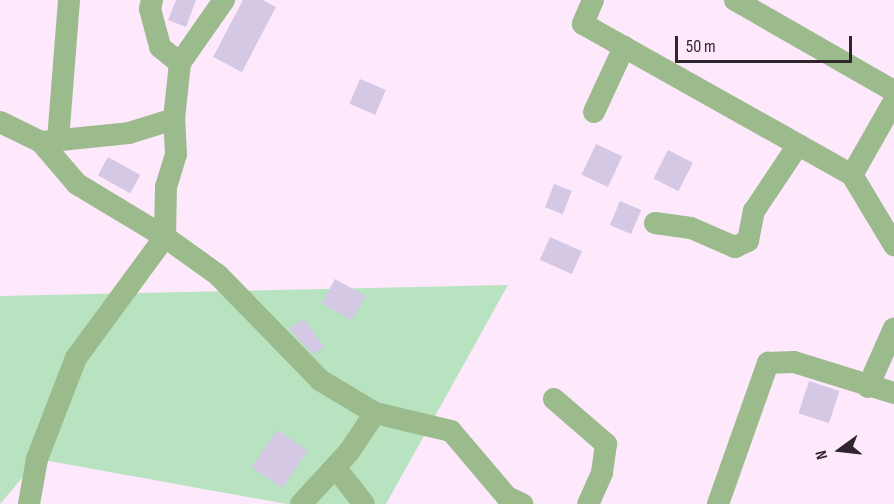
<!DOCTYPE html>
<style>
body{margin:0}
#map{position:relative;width:894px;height:504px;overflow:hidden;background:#fee8fb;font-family:"Sofia Sans Condensed",sans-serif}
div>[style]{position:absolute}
.green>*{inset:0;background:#b8e3c0}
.building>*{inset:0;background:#d4c8e5;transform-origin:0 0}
.minor>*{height:22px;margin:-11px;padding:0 11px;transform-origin:11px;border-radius:11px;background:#9cbb8d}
span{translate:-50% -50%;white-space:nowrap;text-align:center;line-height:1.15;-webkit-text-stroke:4.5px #fee8fb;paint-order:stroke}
.north{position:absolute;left:810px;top:420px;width:60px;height:60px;-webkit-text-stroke:4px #fee8fb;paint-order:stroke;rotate:255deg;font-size:16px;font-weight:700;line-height:24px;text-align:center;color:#2e252d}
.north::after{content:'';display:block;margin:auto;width:21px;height:27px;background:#2e252d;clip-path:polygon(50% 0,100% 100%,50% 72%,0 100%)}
.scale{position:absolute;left:675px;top:36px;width:177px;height:27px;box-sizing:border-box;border:3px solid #2e252d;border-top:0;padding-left:8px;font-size:18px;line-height:21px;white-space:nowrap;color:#2e252d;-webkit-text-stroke:4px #fee8fb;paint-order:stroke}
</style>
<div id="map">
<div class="green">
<i style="clip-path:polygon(508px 285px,386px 504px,287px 504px,38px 459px,0 504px,0 296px)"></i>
</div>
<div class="building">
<i style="clip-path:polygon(176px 0,196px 0,186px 27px,168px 20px)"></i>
<i style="clip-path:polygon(243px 0,263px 0,276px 7px,242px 72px,213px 57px)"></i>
<i style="left:360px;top:79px;width:28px;height:27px;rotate:23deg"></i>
<i style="left:596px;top:144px;width:29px;height:34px;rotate:25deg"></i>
<i style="left:668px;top:150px;width:28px;height:32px;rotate:27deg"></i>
<i style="left:108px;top:157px;width:37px;height:21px;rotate:29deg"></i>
<i style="left:554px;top:184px;width:19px;height:25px;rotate:21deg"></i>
<i style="left:620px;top:201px;width:23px;height:26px;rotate:23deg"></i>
<i style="left:550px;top:237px;width:35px;height:25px;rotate:24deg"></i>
<i style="left:335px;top:279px;width:35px;height:28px;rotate:29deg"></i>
<i style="clip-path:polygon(304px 319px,324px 347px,313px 354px,289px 329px)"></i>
<i style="left:809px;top:381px;width:32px;height:34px;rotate:18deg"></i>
<i style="left:277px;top:430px;width:37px;height:45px;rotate:34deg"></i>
</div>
<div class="minor">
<i style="left:152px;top:0;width:9px;rotate:103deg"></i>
<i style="left:150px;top:9px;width:39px;rotate:75deg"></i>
<i style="left:160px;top:47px;width:26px;rotate:39deg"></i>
<i style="left:593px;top:0;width:26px;rotate:113deg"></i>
<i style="left:583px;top:24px;width:308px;rotate:29.3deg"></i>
<i style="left:852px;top:175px;width:82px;rotate:59deg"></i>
<i style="left:735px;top:0;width:183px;rotate:29.8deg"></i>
<i style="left:594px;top:112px;width:72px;rotate:-65.2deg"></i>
<i style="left:0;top:122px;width:46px;rotate:26deg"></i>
<i style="left:41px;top:142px;width:88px;rotate:-5.8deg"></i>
<i style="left:129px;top:133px;width:47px;rotate:-17.3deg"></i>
<i style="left:174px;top:119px;width:56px;rotate:-83.9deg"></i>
<i style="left:180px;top:63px;width:77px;rotate:-55.1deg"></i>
<i style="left:58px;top:140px;width:140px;rotate:-85.5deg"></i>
<i style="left:41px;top:142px;width:55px;rotate:49.4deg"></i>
<i style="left:77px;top:184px;width:103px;rotate:31.1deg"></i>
<i style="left:165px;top:237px;width:50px;rotate:-88.9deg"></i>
<i style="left:166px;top:187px;width:34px;rotate:-73deg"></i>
<i style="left:176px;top:154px;width:35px;rotate:-93deg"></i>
<i style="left:852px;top:175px;width:85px;rotate:-60.4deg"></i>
<i style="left:655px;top:223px;width:36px;rotate:8deg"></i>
<i style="left:691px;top:228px;width:48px;rotate:23.4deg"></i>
<i style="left:735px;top:247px;width:14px;rotate:-25deg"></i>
<i style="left:748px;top:241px;width:31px;rotate:-79deg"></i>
<i style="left:754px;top:211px;width:79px;rotate:-56.3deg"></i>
<i style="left:868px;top:387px;width:64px;rotate:-66.2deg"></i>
<i style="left:554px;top:399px;width:69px;rotate:40.9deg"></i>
<i style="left:606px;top:444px;width:29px;rotate:98deg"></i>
<i style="left:602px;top:473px;width:34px;rotate:114deg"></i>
<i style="left:335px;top:467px;width:47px;rotate:51.9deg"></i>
<i style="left:29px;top:504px;width:46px;rotate:-79.9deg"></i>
<i style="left:37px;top:459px;width:108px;rotate:-68.9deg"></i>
<i style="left:76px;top:358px;width:150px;rotate:-53.7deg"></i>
<i style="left:165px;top:237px;width:65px;rotate:35.6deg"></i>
<i style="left:218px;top:275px;width:146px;rotate:45.8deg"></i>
<i style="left:320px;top:380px;width:64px;rotate:31deg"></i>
<i style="left:375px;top:413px;width:78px;rotate:13.3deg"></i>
<i style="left:451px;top:431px;width:87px;rotate:49.7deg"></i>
<i style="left:507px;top:497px;width:17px;rotate:25deg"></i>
<i style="left:301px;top:504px;width:71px;rotate:-47.3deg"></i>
<i style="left:349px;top:452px;width:47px;rotate:-56.3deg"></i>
<i style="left:718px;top:504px;width:150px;rotate:-70.5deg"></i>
<i style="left:768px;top:363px;width:26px;rotate:-2deg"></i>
<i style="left:794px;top:362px;width:105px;rotate:17.2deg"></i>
</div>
<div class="north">N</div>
<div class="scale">50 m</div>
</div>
